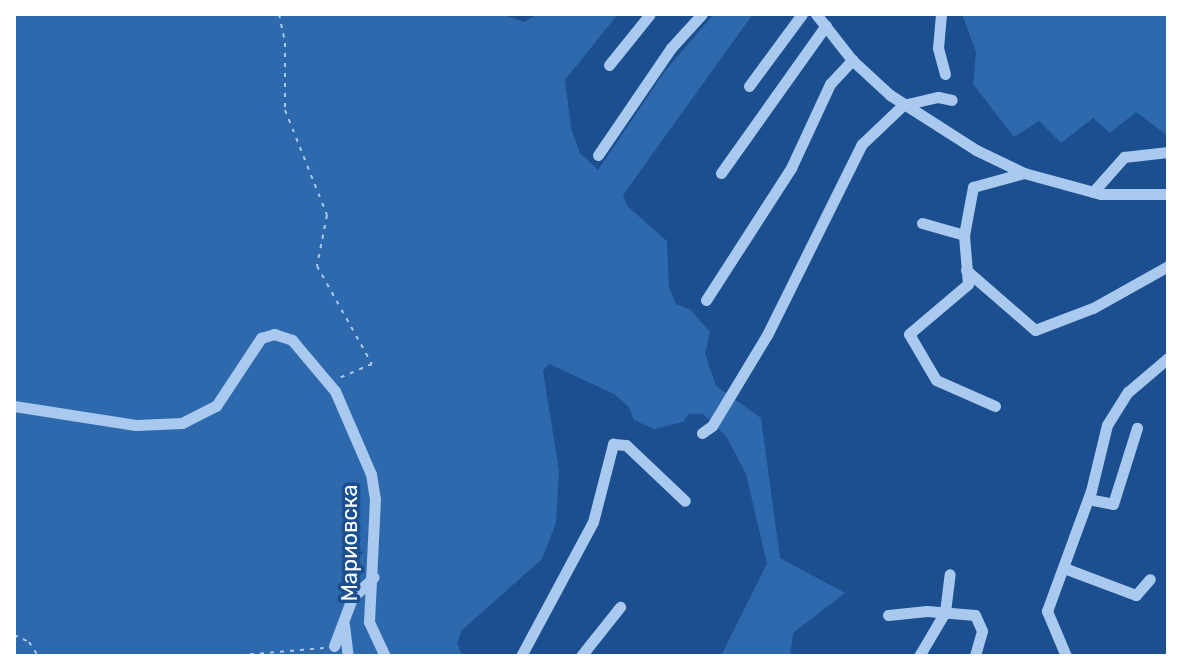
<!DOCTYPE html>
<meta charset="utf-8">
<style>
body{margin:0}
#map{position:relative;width:1182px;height:670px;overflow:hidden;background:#1b4f8f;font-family:Rubik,sans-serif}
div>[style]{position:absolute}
.green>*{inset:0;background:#2e69ad}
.path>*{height:2px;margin-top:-1px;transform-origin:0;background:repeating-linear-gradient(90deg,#a9c9ee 0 4px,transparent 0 10px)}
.minor>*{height:11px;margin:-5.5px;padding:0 5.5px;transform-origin:5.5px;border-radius:5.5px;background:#a9c9ee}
span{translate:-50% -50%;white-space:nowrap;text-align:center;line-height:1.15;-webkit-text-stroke:7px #1b4f8f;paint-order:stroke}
.street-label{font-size:22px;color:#fff}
.frame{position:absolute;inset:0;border:16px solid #fff;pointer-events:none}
</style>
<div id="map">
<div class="green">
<i style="clip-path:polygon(14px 14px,501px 14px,524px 22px,538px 14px,618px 14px,565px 80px,571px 128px,580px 153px,598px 170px,665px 71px,714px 14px,753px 14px,623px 195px,627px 206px,667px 241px,669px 287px,676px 304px,691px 310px,710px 332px,705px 354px,716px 386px,761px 418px,780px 558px,845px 593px,793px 633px,790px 656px,721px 656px,767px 564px,746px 474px,726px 436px,703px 414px,689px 414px,683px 422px,654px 429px,634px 420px,629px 407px,614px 394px,549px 364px,543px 371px,559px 471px,556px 523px,542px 559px,462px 630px,457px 643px,462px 656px,14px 656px)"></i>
<i style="clip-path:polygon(962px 14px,1168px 14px,1168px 136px,1136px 112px,1110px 133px,1093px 118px,1061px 143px,1039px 121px,1014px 137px,973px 84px,976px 52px)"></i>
</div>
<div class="path">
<i style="left:279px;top:14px;width:30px;rotate:78deg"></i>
<i style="left:285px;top:43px;width:67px;rotate:90deg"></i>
<i style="left:285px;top:110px;width:113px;rotate:68.2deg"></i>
<i style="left:327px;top:215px;width:52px;rotate:101.1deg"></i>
<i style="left:317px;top:266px;width:112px;rotate:60.7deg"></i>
<i style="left:372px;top:364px;width:38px;rotate:157deg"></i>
<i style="left:14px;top:635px;width:17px;rotate:25deg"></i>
<i style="left:29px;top:642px;width:17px;rotate:57deg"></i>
<i style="left:117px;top:656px;width:67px"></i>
<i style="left:230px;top:656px;width:94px;rotate:-4.9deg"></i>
</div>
<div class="minor">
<i style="left:816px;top:14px;width:58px;rotate:52deg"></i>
<i style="left:852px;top:60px;width:52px;rotate:42.6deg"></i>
<i style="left:890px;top:95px;width:102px;rotate:32.6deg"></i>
<i style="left:976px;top:150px;width:53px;rotate:25.6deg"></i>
<i style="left:1024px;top:173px;width:80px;rotate:15.3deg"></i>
<i style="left:1101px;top:194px;width:67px"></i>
<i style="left:941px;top:14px;width:34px;rotate:95deg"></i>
<i style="left:938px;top:48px;width:27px;rotate:75deg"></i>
<i style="left:609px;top:65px;width:65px;rotate:-51.2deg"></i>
<i style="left:749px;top:86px;width:89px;rotate:-53.6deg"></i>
<i style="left:598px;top:155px;width:130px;rotate:-55.7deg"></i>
<i style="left:671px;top:48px;width:46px;rotate:-47.6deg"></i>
<i style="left:721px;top:173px;width:181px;rotate:-54.6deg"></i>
<i style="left:1093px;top:192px;width:47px;rotate:-48.5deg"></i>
<i style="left:1124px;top:157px;width:44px;rotate:-6.5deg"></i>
<i style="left:922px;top:223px;width:44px;rotate:15.9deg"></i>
<i style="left:966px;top:270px;width:91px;rotate:41deg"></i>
<i style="left:1035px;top:330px;width:62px;rotate:-20.8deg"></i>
<i style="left:1093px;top:308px;width:86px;rotate:-29.2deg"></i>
<i style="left:706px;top:300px;width:157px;rotate:-57.2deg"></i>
<i style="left:791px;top:168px;width:93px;rotate:-65.1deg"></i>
<i style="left:830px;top:84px;width:33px;rotate:-47deg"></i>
<i style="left:14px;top:406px;width:123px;rotate:8.9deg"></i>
<i style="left:136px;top:425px;width:46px;rotate:-2.5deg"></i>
<i style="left:182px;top:423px;width:38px;rotate:-27deg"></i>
<i style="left:216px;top:406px;width:82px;rotate:-56.5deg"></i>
<i style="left:261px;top:338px;width:14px;rotate:-17deg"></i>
<i style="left:274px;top:334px;width:19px;rotate:18deg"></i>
<i style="left:292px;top:340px;width:67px;rotate:49.9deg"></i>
<i style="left:335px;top:391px;width:90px;rotate:66.6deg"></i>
<i style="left:371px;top:474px;width:25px;rotate:81deg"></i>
<i style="left:375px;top:499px;width:123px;rotate:92.8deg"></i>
<i style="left:369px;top:622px;width:38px;rotate:65deg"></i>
<i style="left:995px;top:406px;width:64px;rotate:-156.2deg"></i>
<i style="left:936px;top:380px;width:53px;rotate:-120.4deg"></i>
<i style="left:909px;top:334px;width:77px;rotate:-40.3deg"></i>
<i style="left:968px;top:284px;width:49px;rotate:-94.7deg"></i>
<i style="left:964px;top:235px;width:49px;rotate:-79.4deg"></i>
<i style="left:973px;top:187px;width:53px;rotate:-15.4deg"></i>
<i style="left:702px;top:433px;width:12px;rotate:-35deg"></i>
<i style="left:712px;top:426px;width:106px;rotate:-58.9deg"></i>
<i style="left:767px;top:335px;width:213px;rotate:-63.6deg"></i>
<i style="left:862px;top:144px;width:57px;rotate:-43.6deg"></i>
<i style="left:903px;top:105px;width:36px;rotate:-13deg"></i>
<i style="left:938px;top:97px;width:14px;rotate:12deg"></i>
<i style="left:1088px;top:499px;width:25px;rotate:11deg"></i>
<i style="left:1113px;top:504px;width:80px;rotate:-72.5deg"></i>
<i style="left:1064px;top:568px;width:77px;rotate:20.6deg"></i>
<i style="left:1136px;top:595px;width:21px;rotate:-49deg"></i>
<i style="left:888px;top:615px;width:39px;rotate:-6deg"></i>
<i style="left:927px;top:611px;width:48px;rotate:4.8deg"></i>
<i style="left:975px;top:615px;width:17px;rotate:66deg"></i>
<i style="left:982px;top:631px;width:26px;rotate:106deg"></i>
<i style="left:344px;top:625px;width:31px;rotate:83deg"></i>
<i style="left:334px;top:646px;width:51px;rotate:-69.4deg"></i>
<i style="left:352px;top:598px;width:30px;rotate:-44deg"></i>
<i style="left:521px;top:656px;width:152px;rotate:-61.8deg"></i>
<i style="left:593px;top:522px;width:81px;rotate:-75.6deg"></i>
<i style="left:613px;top:444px;width:13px;rotate:4deg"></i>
<i style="left:626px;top:445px;width:81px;rotate:43.5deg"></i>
<i style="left:581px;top:656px;width:63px;rotate:-51.5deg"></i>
<i style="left:919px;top:656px;width:51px;rotate:-59.4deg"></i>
<i style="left:945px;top:612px;width:38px;rotate:-83deg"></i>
<i style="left:1066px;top:656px;width:49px;rotate:-112.9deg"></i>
<i style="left:1047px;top:611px;width:128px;rotate:-69.9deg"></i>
<i style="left:1091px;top:491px;width:68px;rotate:-76.4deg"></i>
<i style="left:1107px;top:425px;width:39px;rotate:-58deg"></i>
<i style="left:1128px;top:392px;width:52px;rotate:-40.4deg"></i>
</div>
<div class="street-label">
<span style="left:350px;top:543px;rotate:-90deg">Мариовска</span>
</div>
<div class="frame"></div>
</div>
